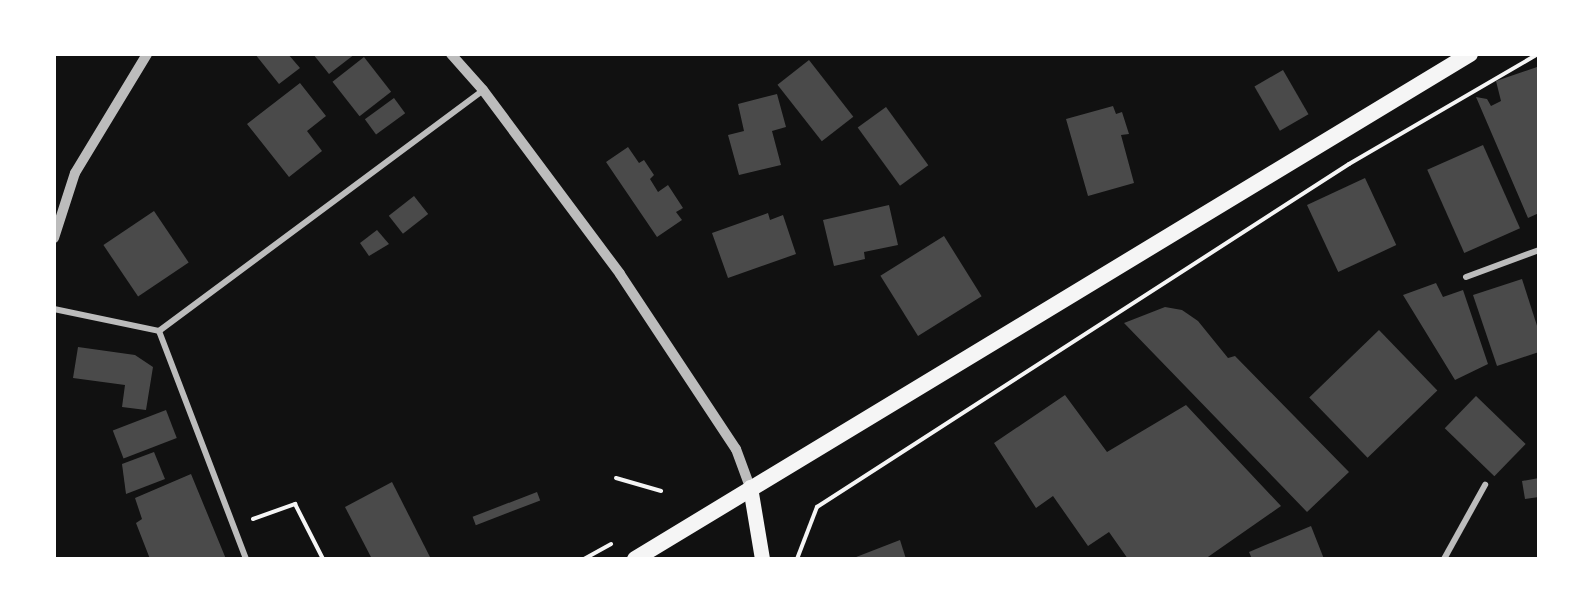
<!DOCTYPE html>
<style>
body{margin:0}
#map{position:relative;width:1593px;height:613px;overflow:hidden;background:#111;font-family:Inter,sans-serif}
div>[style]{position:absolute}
.building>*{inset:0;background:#4a4a4a;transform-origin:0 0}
.path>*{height:4px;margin:-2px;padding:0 2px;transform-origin:2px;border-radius:2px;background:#f5f5f5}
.minor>*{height:6px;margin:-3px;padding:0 3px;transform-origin:3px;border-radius:3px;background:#bcbcbc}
.tertiary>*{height:10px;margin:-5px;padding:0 5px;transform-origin:5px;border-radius:5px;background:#bcbcbc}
.primary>*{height:15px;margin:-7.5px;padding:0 7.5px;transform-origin:7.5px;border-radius:7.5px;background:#f5f5f5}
.trunk>*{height:16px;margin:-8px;padding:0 8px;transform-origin:8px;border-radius:8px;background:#f5f5f5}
span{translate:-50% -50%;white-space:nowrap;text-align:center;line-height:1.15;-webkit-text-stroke:5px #fff;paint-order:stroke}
.frame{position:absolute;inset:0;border:56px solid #fff;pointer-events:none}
</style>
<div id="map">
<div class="building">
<i style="clip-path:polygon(255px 54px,288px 54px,300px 68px,279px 84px)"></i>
<i style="clip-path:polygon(313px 54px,355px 54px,329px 74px)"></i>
<i style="left:364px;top:57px;width:44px;height:40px;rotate:52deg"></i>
<i style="left:809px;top:60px;width:72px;height:40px;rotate:52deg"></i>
<i style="clip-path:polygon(1537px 67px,1539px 213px,1528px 218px,1476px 97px,1487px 99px,1491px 106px,1501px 101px,1496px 81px)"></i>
<i style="left:1283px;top:70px;width:51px;height:33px;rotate:60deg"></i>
<i style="clip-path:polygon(300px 83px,326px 116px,307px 131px,322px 151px,289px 177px,247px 124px)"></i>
<i style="clip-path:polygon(777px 94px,786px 127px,772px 131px,781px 165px,739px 175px,728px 135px,744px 131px,738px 104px)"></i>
<i style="left:394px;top:98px;width:19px;height:36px;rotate:54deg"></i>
<i style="clip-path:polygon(1113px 106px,1116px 114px,1122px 112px,1129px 134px,1121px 135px,1134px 183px,1088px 196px,1066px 119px)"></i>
<i style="left:886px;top:107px;width:72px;height:35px;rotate:54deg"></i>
<i style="left:1483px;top:145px;width:91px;height:61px;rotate:66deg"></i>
<i style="clip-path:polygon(628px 147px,639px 163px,644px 160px,654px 175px,650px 179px,658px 192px,668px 185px,683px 208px,676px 212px,682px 220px,657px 237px,606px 162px)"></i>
<i style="left:1365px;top:178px;width:74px;height:64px;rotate:65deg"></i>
<i style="left:414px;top:196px;width:23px;height:32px;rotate:52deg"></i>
<i style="clip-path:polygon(889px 205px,898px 245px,864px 252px,865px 259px,834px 266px,823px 220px)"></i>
<i style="left:154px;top:211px;width:62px;height:61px;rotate:56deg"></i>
<i style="clip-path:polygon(768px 213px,770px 220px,783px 215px,796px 254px,728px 278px,712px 233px)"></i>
<i style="clip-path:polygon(377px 230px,389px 244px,369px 256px,360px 243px)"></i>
<i style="left:944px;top:236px;width:71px;height:75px;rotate:58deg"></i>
<i style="clip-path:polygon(1522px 279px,1539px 332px,1539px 352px,1497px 366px,1473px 295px)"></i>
<i style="clip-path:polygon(1436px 283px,1443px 297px,1463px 290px,1488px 364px,1455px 380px,1403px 295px)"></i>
<i style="clip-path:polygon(1165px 307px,1182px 310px,1198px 321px,1228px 358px,1235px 356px,1349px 472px,1307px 512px,1124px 323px)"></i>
<i style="left:1379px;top:330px;width:84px;height:97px;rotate:46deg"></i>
<i style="clip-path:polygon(78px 347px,135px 355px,153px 367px,146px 410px,122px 407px,125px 385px,73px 378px)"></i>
<i style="clip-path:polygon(1065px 395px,1107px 452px,1186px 405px,1281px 506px,1205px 559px,1128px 559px,1109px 532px,1088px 546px,1053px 496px,1036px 508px,994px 443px)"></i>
<i style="left:1476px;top:396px;width:69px;height:45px;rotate:44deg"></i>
<i style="left:166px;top:410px;width:30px;height:57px;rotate:69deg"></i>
<i style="clip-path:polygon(154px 452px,165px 479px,126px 494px,122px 464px)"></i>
<i style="clip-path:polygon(191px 474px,226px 559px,150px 559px,136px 523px,142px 519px,135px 498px)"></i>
<i style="clip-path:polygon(1539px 478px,1539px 497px,1525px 499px,1522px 481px)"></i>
<i style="clip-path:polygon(392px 482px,431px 559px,372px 559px,345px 507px)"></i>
<i style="left:537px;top:492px;width:9px;height:69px;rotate:69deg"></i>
<i style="clip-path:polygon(1311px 526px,1324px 559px,1252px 559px,1249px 552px)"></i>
<i style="clip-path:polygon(900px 540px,906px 559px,851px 559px)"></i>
</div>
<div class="path">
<i style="left:616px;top:478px;width:47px;rotate:16.1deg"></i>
<i style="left:253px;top:519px;width:45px;rotate:-19.7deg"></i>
<i style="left:295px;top:504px;width:62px;rotate:63deg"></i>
<i style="left:584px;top:559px;width:31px;rotate:-29deg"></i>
<i style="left:797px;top:559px;width:56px;rotate:-69deg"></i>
<i style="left:817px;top:507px;width:633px;rotate:-32.81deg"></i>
<i style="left:1349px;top:164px;width:219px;rotate:-30.2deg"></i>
</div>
<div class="minor">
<i style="left:1466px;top:277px;width:78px;rotate:-20.3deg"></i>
<i style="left:54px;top:309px;width:107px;rotate:11.8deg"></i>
<i style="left:159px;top:331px;width:404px;rotate:-36.6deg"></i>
<i style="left:159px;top:331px;width:244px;rotate:69.1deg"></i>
<i style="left:1444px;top:559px;width:85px;rotate:-61deg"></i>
</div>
<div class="tertiary">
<i style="left:451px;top:54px;width:48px;rotate:48.4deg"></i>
<i style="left:483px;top:90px;width:229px;rotate:53.3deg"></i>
<i style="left:620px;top:274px;width:210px;rotate:56.5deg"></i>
<i style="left:736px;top:449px;width:40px;rotate:69.8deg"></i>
<i style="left:54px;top:238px;width:68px;rotate:-72.1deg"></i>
<i style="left:75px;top:173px;width:139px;rotate:-58.8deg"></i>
</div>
<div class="primary">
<i style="left:750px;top:487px;width:73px;rotate:80.5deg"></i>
</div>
<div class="trunk">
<i style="left:635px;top:559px;width:976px;rotate:-31.17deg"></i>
</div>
<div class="frame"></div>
</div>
